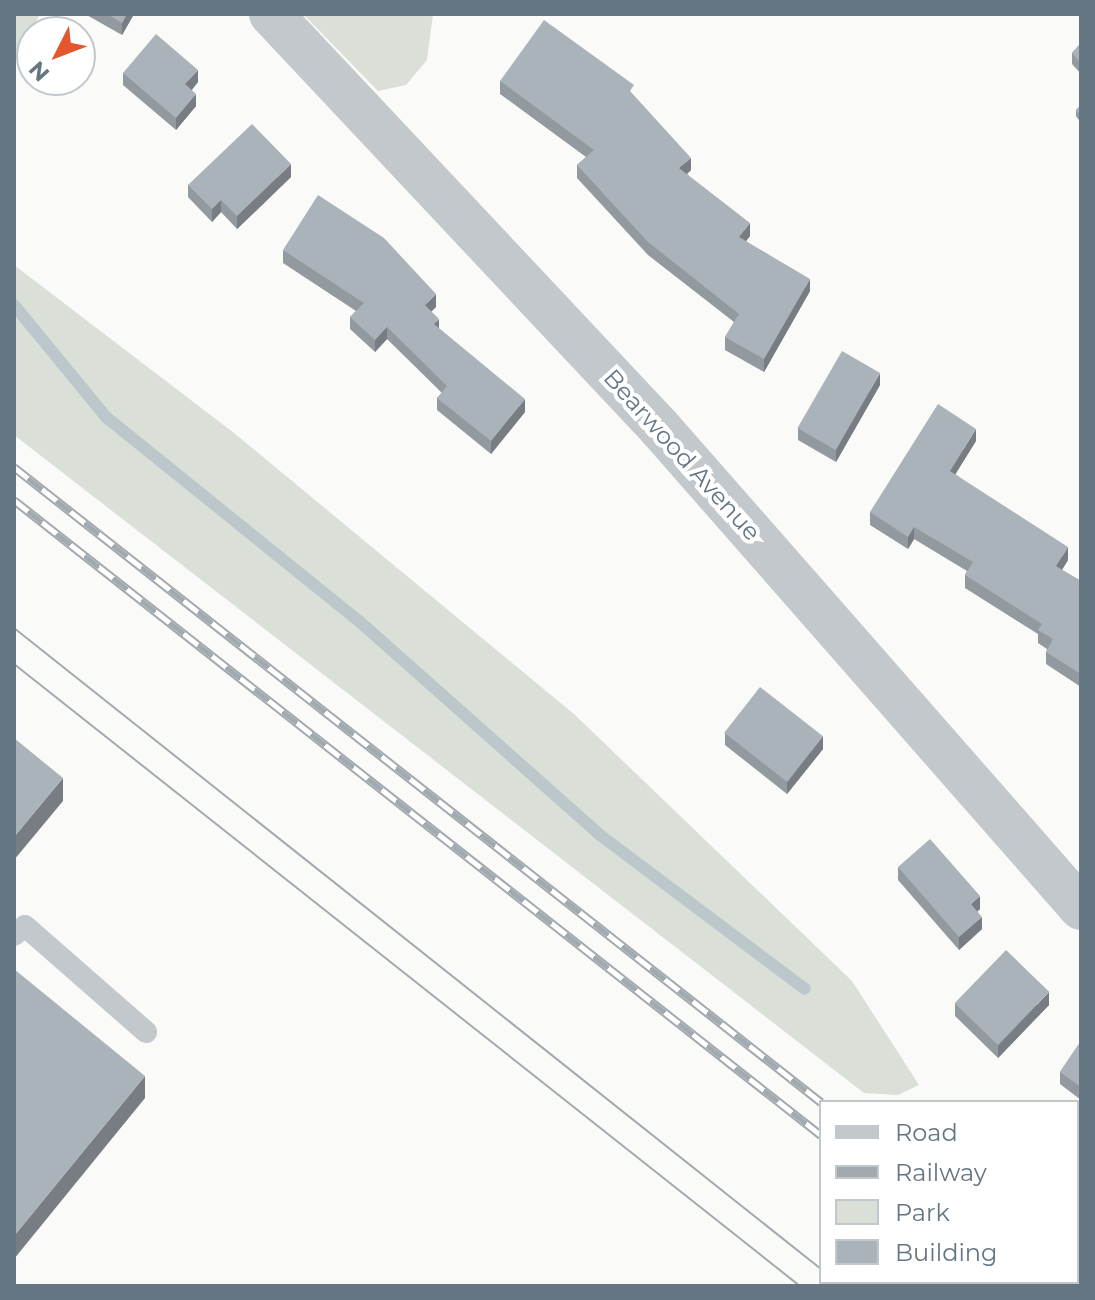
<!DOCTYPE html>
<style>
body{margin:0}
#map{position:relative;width:1095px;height:1300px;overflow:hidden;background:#fafaf8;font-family:Montserrat,sans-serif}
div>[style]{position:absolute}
.green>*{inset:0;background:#dadfd7}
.stream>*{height:12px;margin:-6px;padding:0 6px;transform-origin:6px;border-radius:6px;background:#bbc7cb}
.service>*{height:22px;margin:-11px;padding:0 11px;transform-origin:11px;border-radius:11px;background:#c3c8cc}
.minor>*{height:44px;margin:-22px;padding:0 22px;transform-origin:22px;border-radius:22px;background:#c3c8cc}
.tram>*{height:2px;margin:-1px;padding:0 1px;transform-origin:1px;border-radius:1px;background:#a2aab0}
.rail>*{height:9px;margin-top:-4.5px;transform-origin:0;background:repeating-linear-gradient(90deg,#fff 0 18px,#a2aab0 0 36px);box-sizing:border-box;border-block:2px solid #a2aab0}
.wall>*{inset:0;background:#929a9f}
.shaded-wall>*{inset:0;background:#777d82}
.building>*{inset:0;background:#aab3b9;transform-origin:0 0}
span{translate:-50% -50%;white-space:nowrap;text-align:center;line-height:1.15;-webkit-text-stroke:8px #fff;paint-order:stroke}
.street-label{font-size:24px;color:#657683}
.frame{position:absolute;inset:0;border:16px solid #657683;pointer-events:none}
.legend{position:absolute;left:819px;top:1100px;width:260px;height:184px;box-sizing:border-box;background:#fff;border:2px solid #c1c8cd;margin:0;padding:10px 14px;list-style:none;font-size:24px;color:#657683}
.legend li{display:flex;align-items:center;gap:16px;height:40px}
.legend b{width:40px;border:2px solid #c1c8cd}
.north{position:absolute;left:16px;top:16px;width:80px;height:80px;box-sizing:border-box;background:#fff;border:2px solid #c1c8cd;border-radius:50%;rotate:228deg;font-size:22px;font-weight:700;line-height:32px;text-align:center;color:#657683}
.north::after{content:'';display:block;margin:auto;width:28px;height:36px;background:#e4572e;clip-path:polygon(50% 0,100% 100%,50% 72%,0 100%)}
</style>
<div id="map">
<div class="green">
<i style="clip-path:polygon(14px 14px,40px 14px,14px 62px)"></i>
<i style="clip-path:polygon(303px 14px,433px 14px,427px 60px,406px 85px,378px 91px)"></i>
<i style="clip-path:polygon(14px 265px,234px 433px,575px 715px,852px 981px,919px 1085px,898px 1095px,864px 1093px,14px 435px)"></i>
</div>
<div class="stream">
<i style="left:14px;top:305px;width:145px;rotate:50.6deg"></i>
<i style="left:106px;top:417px;width:325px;rotate:38.9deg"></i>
<i style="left:359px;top:621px;width:322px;rotate:41.6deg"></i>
<i style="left:600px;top:835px;width:256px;rotate:36.9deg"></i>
</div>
<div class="service">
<i style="left:14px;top:935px;width:14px;rotate:-39deg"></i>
<i style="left:25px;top:926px;width:161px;rotate:41.2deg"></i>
</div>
<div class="minor">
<i style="left:271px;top:14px;width:567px;rotate:46.79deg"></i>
<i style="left:659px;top:427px;width:640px;rotate:48.74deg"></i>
</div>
<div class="tram">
<i style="left:14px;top:628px;width:1031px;rotate:38.46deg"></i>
<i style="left:14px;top:664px;width:1002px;rotate:38.36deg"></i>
<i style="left:837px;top:1282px;width:7px;rotate:34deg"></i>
</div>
<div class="rail">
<i style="left:14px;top:467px;width:1027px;rotate:38.2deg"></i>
<i style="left:14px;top:500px;width:1027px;rotate:38.2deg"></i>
<i style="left:1007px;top:1282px;width:6px;rotate:39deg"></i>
<i style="left:1049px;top:1282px;width:6px;rotate:39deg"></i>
</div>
<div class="wall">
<i style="clip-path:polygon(85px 14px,134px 14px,122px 35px)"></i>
<i style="clip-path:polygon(1081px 43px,1081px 74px,1072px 64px,1072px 53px)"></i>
<i style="clip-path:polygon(123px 73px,198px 82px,192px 90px,196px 106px,176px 130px,123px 85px)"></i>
<i style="clip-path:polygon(500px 81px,634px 96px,691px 170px,687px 174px,750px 236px,746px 241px,810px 291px,764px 372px,725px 350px,725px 337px,734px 322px,648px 255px,577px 178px,577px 165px,586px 157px,500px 94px)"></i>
<i style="clip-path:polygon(1081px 105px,1081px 123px,1076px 116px,1076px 110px)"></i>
<i style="clip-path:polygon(291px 177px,237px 229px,221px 212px,212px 222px,188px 197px,188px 185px)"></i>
<i style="clip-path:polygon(283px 250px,436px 307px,431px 311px,439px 329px,525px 412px,491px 454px,437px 410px,437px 398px,442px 393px,387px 339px,375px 352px,350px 329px,350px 317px,356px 311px,283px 263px)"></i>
<i style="clip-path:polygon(880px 385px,836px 462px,798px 440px,798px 428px)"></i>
<i style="clip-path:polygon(976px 441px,955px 474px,1068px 560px,1062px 570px,1081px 581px,1081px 687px,1046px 664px,1046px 652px,1047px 649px,1038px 643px,1038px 634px,965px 588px,965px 575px,967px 571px,914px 539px,908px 549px,870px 525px,870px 512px)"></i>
<i style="clip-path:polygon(725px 733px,823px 749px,787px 794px,725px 745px)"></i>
<i style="clip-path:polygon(898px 867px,980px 909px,977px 912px,982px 929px,959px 950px,898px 880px)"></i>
<i style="clip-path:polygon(955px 1004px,1049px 1005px,998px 1058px,955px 1016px)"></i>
<i style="clip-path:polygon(1081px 1041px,1081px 1100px,1060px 1084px,1060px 1072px)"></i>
</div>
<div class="shaded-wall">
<i style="clip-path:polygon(127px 14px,134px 14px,122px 35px,122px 23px)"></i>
<i style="clip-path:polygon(198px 70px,198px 82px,185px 97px,185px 84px)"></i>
<i style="clip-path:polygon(196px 94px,196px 106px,176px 130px,176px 118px)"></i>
<i style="clip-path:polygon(691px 158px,691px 170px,679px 181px,679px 168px)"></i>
<i style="clip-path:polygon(291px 164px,291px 177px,237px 229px,237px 216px)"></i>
<i style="clip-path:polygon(221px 200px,221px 212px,212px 222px,212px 209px)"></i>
<i style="clip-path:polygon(750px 223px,750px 236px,739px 250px,739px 237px)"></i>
<i style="clip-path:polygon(810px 279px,810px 291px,764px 372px,764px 359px)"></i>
<i style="clip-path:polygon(436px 294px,436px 307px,425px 318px,425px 305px)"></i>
<i style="clip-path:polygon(439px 319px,439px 331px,434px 324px)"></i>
<i style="clip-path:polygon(387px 327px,387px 339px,375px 352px,375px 340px)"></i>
<i style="clip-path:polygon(880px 373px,880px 385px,836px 462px,836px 450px)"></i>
<i style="clip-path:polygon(525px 399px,525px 412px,491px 454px,491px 441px)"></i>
<i style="clip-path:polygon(976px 429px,976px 441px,950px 483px,950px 471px)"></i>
<i style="clip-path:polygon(914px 527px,914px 539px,908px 549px,908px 537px)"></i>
<i style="clip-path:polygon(1068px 547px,1068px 560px,1056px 579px,1056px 566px)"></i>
<i style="clip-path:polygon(823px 736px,823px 749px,787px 794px,787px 781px)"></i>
<i style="clip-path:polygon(63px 778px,63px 801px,14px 860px,14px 837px)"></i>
<i style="clip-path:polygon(980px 896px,980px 909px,971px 917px,971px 904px)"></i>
<i style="clip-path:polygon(982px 917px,982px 929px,959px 950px,959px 937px)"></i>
<i style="clip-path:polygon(1049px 992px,1049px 1005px,998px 1058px,998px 1046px)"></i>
<i style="clip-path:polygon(145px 1076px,145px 1098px,14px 1259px,14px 1236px)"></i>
</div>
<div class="building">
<i style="clip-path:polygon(107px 14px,127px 14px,122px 23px)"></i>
<i style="clip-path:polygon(544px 20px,634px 85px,630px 91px,691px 158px,679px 168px,750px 223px,739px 237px,810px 279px,764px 359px,725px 337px,739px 314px,648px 242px,577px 165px,594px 150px,500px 81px)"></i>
<i style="clip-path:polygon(156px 34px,198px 70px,185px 84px,196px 94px,176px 118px,123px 73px)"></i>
<i style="clip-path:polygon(1081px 43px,1081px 63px,1072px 53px)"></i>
<i style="clip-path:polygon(1081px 105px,1081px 116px,1076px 110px)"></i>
<i style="clip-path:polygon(252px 124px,291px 164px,237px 216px,221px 200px,212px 209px,188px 185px)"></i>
<i style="clip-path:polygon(318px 195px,384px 238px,436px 294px,425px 305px,439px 319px,434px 324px,525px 399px,491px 441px,437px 398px,447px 386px,387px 327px,375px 340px,350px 317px,364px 303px,283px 250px)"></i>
<i style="left:842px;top:351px;width:44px;height:89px;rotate:30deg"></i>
<i style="clip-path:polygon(938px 404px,976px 429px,950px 471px,1068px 547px,1056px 566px,1081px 581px,1081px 674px,1046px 652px,1053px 639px,1038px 630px,1042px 624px,965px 575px,973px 562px,914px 527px,908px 537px,870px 512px)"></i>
<i style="left:760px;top:687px;width:80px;height:58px;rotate:38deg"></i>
<i style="clip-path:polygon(14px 738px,63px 778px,14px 837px)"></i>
<i style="clip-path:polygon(930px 839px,980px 896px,971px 904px,982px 917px,959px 937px,898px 867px)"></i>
<i style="left:1006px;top:950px;width:60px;height:74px;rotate:44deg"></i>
<i style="clip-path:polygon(14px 969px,145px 1076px,14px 1236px)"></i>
<i style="clip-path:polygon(1081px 1041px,1081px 1087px,1060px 1072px)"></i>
</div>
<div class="street-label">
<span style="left:682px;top:455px;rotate:48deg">Bearwood Avenue</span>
</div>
<div class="frame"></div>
<ul class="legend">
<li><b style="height:10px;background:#c3c8cc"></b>Road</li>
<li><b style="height:10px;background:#a2aab0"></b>Railway</li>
<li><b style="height:22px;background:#dadfd7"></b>Park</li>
<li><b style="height:22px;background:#aab3b9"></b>Building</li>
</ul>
<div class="north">N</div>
</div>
